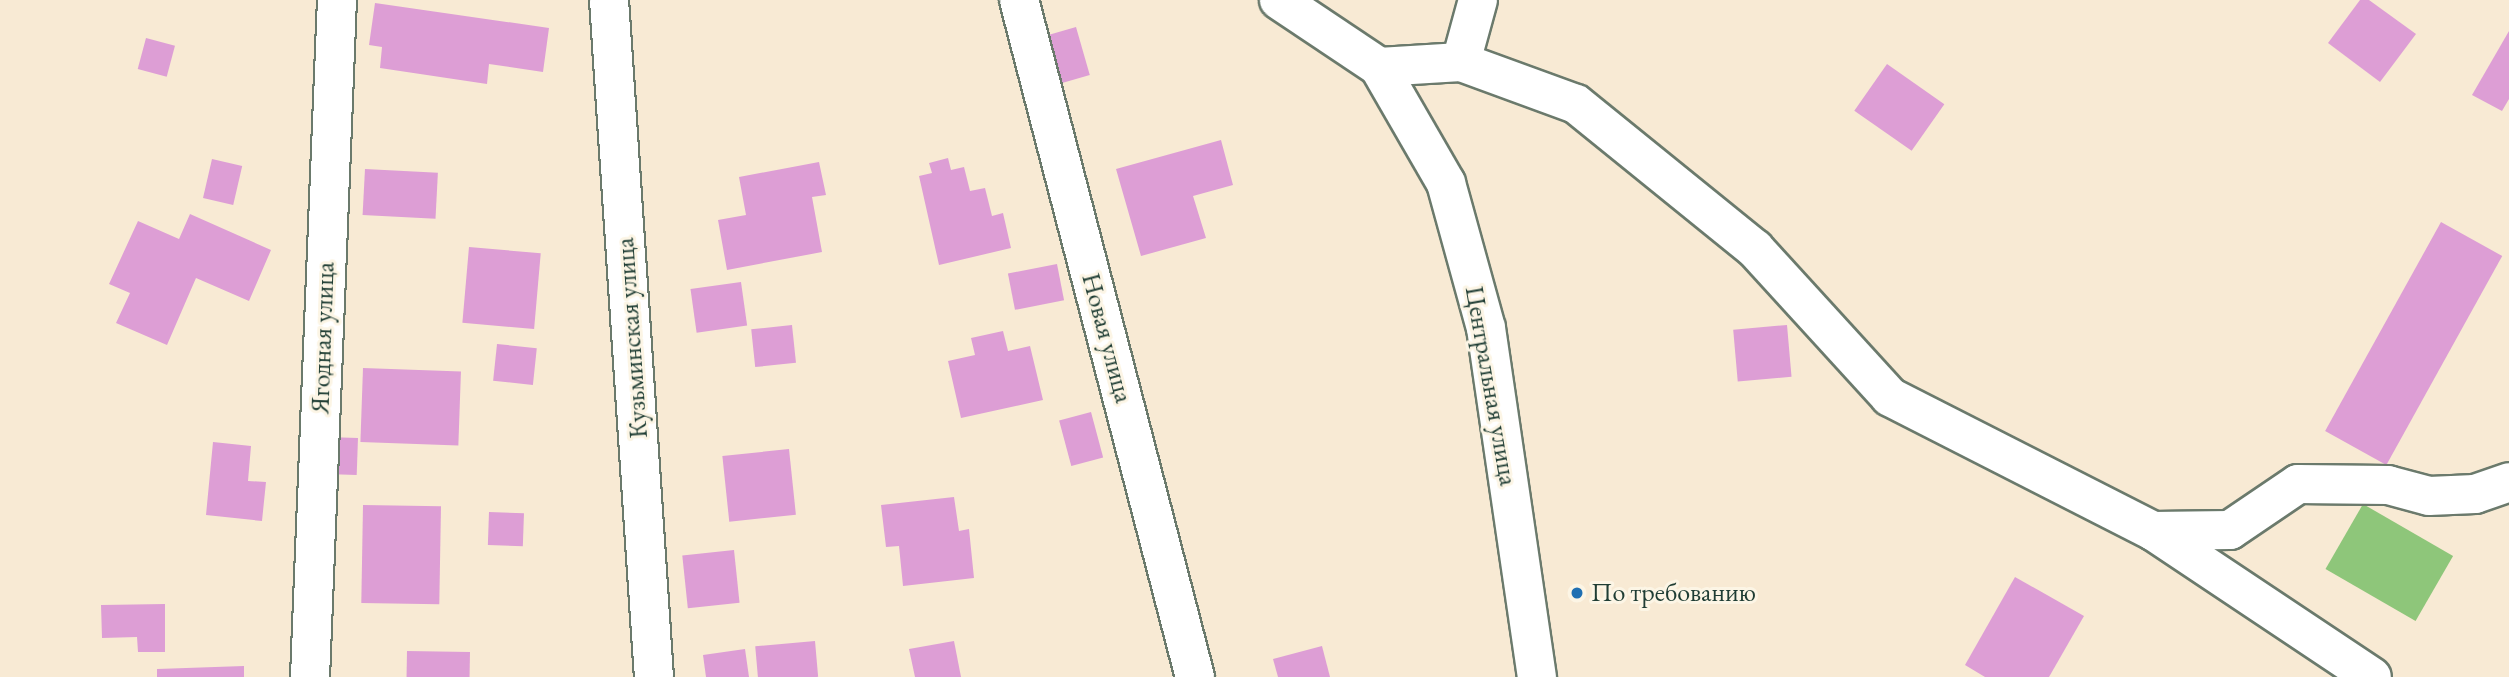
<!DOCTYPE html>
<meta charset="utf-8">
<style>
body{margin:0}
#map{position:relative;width:2509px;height:677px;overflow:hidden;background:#f8ead4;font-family:"EB Garamond",serif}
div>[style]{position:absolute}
.green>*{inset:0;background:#8ec67a;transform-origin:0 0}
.building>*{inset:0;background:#dd9ed5;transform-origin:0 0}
.roads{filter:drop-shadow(2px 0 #6b7a6c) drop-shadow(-2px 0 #6b7a6c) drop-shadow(0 2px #6b7a6c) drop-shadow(0 -2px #6b7a6c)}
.minor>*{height:38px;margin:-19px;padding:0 19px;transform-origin:19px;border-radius:19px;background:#fff}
.dots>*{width:19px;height:19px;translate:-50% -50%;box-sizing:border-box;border:4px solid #fcf5e5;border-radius:50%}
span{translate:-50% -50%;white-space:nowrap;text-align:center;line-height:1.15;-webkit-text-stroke:6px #fcf5e5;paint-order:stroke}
.street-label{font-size:26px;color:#1f3d34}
.poi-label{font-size:26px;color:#1f3d34}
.left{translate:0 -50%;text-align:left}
</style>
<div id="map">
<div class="green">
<i style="left:2363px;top:504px;width:104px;height:75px;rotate:30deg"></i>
</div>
<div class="building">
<i style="clip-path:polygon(2360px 0,2369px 0,2416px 34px,2380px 82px,2328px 43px)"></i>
<i style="clip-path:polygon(375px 3px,549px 28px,543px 72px,489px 64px,487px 84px,380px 68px,382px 47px,369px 45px)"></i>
<i style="left:1076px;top:27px;width:50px;height:36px;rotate:74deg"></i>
<i style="clip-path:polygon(2509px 31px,2509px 99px,2502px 111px,2472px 95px)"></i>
<i style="left:146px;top:38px;width:30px;height:32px;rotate:15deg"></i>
<i style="left:1887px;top:64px;width:70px;height:57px;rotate:35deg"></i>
<i style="clip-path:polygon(1221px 140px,1233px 185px,1193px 196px,1206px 238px,1141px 256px,1116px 169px)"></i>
<i style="clip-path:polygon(948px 158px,951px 170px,964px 167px,970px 191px,985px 188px,992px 216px,1003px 213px,1011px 248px,939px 265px,919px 176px,932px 173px,929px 163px)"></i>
<i style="left:212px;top:159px;width:31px;height:40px;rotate:13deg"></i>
<i style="clip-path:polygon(819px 162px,826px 195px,812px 197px,822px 252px,727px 270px,718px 220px,746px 215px,739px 177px)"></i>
<i style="left:365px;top:169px;width:73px;height:46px;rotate:3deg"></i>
<i style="clip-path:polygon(190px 214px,271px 250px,249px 301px,196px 278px,167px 345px,116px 323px,130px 293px,109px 284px,138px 221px,179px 239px)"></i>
<i style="left:2441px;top:222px;width:70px;height:239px;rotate:29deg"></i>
<i style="left:469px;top:247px;width:72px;height:76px;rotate:5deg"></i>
<i style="left:1057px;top:264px;width:37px;height:50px;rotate:79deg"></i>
<i style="left:741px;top:282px;width:44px;height:51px;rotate:82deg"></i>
<i style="left:792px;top:325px;width:38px;height:41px;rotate:84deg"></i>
<i style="left:1787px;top:325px;width:52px;height:54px;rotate:85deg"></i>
<i style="clip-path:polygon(1003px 331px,1008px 351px,1030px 346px,1043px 400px,961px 418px,948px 361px,975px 355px,971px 338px)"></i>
<i style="left:497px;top:344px;width:40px;height:37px;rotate:6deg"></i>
<i style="left:363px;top:368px;width:98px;height:74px;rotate:2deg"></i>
<i style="left:1091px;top:412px;width:47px;height:33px;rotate:75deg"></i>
<i style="left:327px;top:437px;width:31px;height:37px;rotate:2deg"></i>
<i style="clip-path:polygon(213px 442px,251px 446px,248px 481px,266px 482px,262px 521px,206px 515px)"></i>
<i style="left:789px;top:449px;width:66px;height:67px;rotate:84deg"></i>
<i style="clip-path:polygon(954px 497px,959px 531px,969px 529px,974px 578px,903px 586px,899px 546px,886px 547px,881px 505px)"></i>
<i style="left:363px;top:505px;width:78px;height:98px;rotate:1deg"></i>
<i style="left:489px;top:512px;width:35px;height:33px;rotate:2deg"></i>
<i style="left:734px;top:550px;width:53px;height:52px;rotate:84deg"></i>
<i style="clip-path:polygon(2015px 577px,2084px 616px,2049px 677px,1985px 677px,1965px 665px)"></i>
<i style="clip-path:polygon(165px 604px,165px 652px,138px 652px,137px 637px,102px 638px,101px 605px)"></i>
<i style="left:815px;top:641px;width:36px;height:60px;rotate:85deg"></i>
<i style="clip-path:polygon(954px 641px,961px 677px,915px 677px,909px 649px)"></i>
<i style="clip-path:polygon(1322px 646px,1330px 677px,1278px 677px,1273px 659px)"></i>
<i style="clip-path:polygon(745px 649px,749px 677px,706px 677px,703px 655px)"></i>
<i style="left:407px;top:651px;width:63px;height:26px;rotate:1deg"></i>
<i style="clip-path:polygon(244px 666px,244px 677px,157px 677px,157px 669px)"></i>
</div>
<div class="roads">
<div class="minor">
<i style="left:609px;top:0;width:678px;rotate:86.2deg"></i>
<i style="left:1019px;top:0;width:700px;rotate:75.43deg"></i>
<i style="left:1279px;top:0;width:120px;rotate:33.8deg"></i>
<i style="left:1379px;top:67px;width:134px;rotate:60deg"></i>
<i style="left:1446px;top:183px;width:150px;rotate:74.6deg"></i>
<i style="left:1486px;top:328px;width:353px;rotate:81.7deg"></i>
<i style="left:1461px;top:62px;width:64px;rotate:-74.7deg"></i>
<i style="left:1379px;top:67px;width:82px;rotate:-3.5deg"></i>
<i style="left:1461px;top:62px;width:122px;rotate:20.1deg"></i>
<i style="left:1576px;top:104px;width:230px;rotate:39deg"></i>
<i style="left:1755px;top:249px;width:200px;rotate:47.6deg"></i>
<i style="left:1890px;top:397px;width:295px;rotate:27deg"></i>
<i style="left:2153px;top:531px;width:263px;rotate:33.7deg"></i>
<i style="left:2153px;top:531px;width:77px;rotate:-0.7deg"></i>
<i style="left:2230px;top:530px;width:82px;rotate:-34.1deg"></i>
<i style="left:2298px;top:484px;width:90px;rotate:0.6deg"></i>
<i style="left:2388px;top:485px;width:42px;rotate:15deg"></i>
<i style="left:2429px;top:496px;width:46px;rotate:-2.5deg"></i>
<i style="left:2475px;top:494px;width:36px;rotate:-19deg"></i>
<i style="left:310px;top:677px;width:678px;rotate:-87.72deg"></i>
</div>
</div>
<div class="dots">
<i style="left:1577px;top:593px;background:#1f6fb2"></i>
</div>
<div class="street-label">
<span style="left:323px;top:338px;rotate:-88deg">Ягодная улица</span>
<span style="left:632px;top:338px;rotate:-94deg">Кузьминская улица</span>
<span style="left:1107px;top:338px;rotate:75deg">Новая улица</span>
<span style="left:1491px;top:386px;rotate:80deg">Центральная улица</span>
</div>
<div class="poi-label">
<span class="left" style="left:1591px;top:593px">По требованию</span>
</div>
</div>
